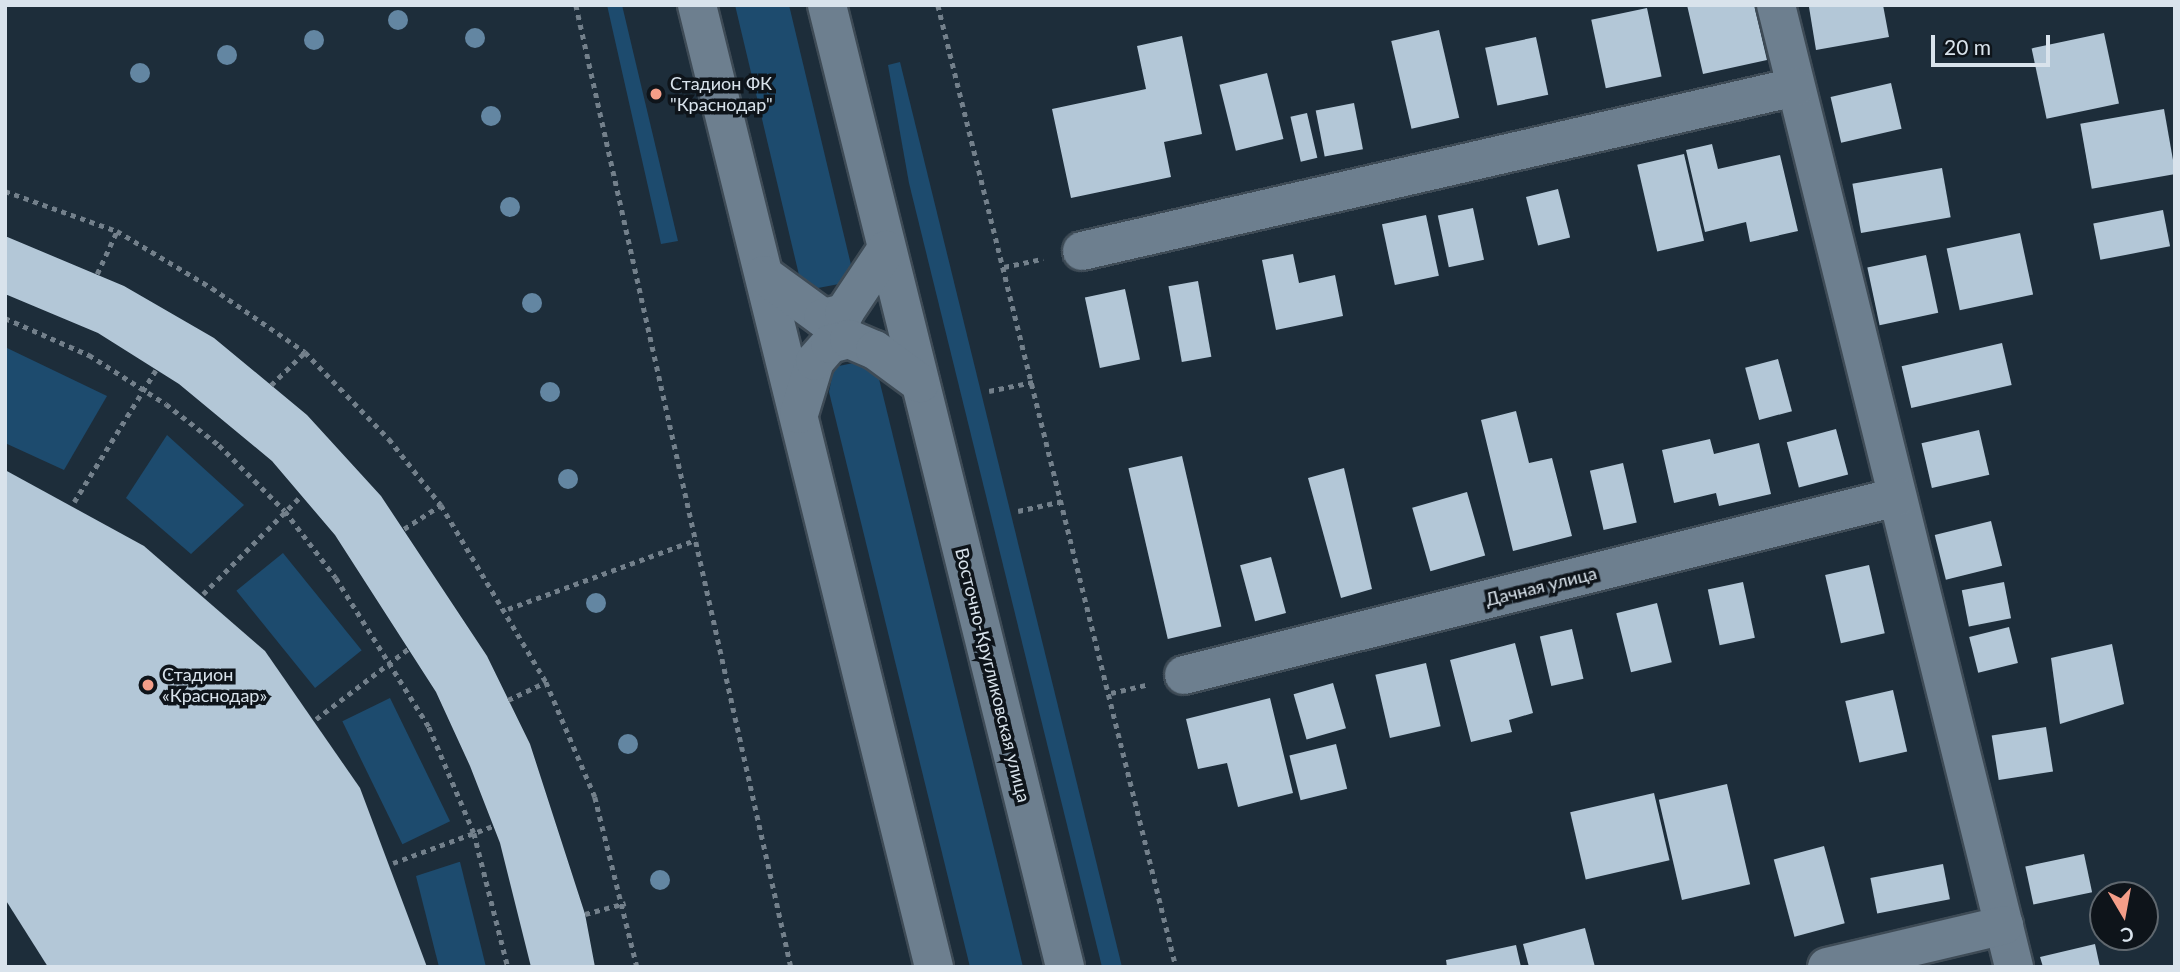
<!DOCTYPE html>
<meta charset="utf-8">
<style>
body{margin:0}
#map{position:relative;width:2180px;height:972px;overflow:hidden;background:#1d2d3a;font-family:Lato,sans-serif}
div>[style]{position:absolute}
.green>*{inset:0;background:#1d4b6e;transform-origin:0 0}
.building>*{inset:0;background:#b3c7d7;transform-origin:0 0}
.path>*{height:4.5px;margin-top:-2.25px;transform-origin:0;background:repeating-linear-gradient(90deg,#73808b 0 5px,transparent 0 10px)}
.roads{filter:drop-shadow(2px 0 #3e4b56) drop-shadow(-2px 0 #3e4b56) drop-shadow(0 2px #3e4b56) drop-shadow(0 -2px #3e4b56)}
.street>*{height:38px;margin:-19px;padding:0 19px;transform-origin:19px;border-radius:19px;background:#6d7f8f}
.secondary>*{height:38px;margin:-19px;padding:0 19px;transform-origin:19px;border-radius:19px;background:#6d7f8f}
.trees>*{width:20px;height:20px;margin:-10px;border-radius:50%;background:#6386a2}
.dots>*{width:19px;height:19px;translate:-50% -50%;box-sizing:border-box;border:4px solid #0e141a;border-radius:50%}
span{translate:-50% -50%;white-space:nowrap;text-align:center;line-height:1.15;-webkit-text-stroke:7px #0e141a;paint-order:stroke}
.poi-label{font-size:18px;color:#d9e3ec}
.left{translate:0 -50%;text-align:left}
.street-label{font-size:18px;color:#d9e3ec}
.frame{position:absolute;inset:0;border:7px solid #d9e3ec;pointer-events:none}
.north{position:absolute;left:2089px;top:881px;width:70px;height:70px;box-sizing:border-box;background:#0e141a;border:2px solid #5f676e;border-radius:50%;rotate:170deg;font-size:19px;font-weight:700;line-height:28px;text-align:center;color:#d9e3ec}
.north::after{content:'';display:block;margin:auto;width:24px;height:32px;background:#f49e89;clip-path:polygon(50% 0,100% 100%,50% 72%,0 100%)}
.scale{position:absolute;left:1931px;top:35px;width:119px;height:32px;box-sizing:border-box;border:4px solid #d9e3ec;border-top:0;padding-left:9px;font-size:21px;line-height:24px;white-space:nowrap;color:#d9e3ec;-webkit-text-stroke:5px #0e141a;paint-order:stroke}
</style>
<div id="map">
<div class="green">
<i style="clip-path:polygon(607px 5px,622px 5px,678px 241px,661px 244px)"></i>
<i style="clip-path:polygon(735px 5px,789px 5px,851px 265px,839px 284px,818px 288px,799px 275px)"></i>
<i style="clip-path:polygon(900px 62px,1122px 967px,1102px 967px,909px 183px,888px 65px)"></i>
<i style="clip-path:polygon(7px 348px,107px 396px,64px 470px,5px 443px)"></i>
<i style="clip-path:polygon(863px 361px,879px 379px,1023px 967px,970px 967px,829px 392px,834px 367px)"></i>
<i style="clip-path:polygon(167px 435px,244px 505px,191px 554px,126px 498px)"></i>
<i style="left:283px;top:553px;width:125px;height:60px;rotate:51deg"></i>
<i style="left:390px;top:698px;width:137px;height:53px;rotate:64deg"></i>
<i style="clip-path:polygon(459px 862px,460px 862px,486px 967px,439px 967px,416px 876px)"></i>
</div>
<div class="building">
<i style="clip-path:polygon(1687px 5px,1754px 5px,1767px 60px,1703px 74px)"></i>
<i style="clip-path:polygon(1883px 5px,1889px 37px,1816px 50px,1809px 7px)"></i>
<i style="left:1647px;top:8px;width:70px;height:57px;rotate:78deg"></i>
<i style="left:1439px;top:30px;width:90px;height:49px;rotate:77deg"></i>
<i style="left:2104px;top:33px;width:72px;height:74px;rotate:78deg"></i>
<i style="clip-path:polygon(1182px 36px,1202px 134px,1164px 142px,1171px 177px,1071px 198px,1052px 109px,1146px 89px,1137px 46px)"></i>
<i style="left:1536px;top:37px;width:59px;height:52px;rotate:78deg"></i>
<i style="left:1267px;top:73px;width:68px;height:49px;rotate:76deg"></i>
<i style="left:1891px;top:83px;width:47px;height:62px;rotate:77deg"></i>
<i style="left:1354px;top:103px;width:47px;height:39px;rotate:79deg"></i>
<i style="left:2164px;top:109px;width:66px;height:85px;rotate:80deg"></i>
<i style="left:1307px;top:113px;width:46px;height:17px;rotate:77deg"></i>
<i style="clip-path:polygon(1712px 144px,1718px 169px,1780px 155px,1798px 231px,1750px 242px,1746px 222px,1705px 232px,1686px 150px)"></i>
<i style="left:1684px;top:154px;width:89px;height:48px;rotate:77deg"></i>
<i style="left:1942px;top:168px;width:50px;height:91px;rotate:80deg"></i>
<i style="left:1558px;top:189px;width:50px;height:33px;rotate:76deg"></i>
<i style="left:1473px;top:208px;width:53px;height:36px;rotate:78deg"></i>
<i style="left:2163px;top:210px;width:37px;height:71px;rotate:79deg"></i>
<i style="left:1426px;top:215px;width:62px;height:45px;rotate:78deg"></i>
<i style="left:2020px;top:233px;width:63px;height:75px;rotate:78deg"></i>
<i style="clip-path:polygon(5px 236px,124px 286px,214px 338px,307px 415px,381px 496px,487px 656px,530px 744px,585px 914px,595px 967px,531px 967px,500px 843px,470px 766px,436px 692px,335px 535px,272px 461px,179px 384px,98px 333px,5px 294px)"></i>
<i style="clip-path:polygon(1293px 254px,1299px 283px,1335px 275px,1343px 316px,1276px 330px,1262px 260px)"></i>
<i style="left:1926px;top:255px;width:59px;height:60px;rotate:78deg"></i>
<i style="left:1198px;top:281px;width:77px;height:30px;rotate:80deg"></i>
<i style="left:1125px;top:289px;width:72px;height:41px;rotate:78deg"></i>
<i style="left:2002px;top:343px;width:43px;height:103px;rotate:77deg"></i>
<i style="left:1778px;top:359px;width:54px;height:34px;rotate:75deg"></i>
<i style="clip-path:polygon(1516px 411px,1529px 463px,1552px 458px,1572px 536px,1513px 551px,1481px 420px)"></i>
<i style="left:1836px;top:429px;width:47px;height:51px;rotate:75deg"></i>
<i style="left:1979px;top:430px;width:46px;height:59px;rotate:77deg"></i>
<i style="clip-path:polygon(1710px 439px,1714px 454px,1759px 443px,1771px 494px,1719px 506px,1716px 493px,1674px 503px,1662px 450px)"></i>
<i style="left:1182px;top:456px;width:175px;height:55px;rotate:77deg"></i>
<i style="left:1623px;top:463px;width:61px;height:34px;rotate:77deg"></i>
<i style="clip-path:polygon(1344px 468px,1372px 589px,1341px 598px,1308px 478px)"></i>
<i style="clip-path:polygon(5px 470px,144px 546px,265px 651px,360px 788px,427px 967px,48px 967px,5px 899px)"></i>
<i style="left:1467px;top:492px;width:66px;height:57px;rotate:74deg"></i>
<i style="left:1991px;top:521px;width:46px;height:58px;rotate:76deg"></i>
<i style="left:1271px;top:557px;width:58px;height:32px;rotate:75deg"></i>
<i style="left:1869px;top:565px;width:70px;height:45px;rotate:77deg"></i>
<i style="left:1743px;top:582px;width:57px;height:36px;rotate:78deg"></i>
<i style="left:2004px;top:582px;width:37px;height:43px;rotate:79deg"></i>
<i style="left:1657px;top:603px;width:61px;height:42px;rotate:76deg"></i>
<i style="left:2009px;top:627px;width:37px;height:41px;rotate:76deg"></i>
<i style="left:1572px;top:629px;width:51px;height:33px;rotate:77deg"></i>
<i style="clip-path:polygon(1515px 643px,1533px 713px,1509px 720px,1512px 732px,1471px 742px,1450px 660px)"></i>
<i style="clip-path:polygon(2112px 644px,2124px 704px,2060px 724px,2051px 658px)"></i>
<i style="left:1426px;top:663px;width:65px;height:52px;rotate:77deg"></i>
<i style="left:1333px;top:683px;width:47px;height:41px;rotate:74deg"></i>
<i style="left:1893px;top:690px;width:63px;height:49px;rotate:77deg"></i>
<i style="clip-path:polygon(1270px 698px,1293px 793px,1238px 807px,1227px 763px,1198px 769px,1186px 719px)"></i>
<i style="left:2046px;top:727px;width:45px;height:55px;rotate:81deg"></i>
<i style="left:1336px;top:744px;width:46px;height:48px;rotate:76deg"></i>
<i style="left:1727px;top:784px;width:103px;height:70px;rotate:77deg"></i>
<i style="left:1654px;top:793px;width:69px;height:86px;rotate:77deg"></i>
<i style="left:1824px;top:846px;width:80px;height:52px;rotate:75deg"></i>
<i style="left:2084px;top:854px;width:39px;height:60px;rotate:78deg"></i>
<i style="left:1943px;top:864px;width:36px;height:74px;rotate:79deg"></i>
<i style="clip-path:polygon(1585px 928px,1595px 967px,1529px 967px,1523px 944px)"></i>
<i style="clip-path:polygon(2095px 944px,2100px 967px,2043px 967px,2040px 957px)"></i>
<i style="clip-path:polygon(1516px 945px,1521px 967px,1447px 967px,1446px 960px)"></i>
</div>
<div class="path">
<i style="left:576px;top:5px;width:986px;rotate:77.4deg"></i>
<i style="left:938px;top:5px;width:991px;rotate:76.1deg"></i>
<i style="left:5px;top:191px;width:119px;rotate:19.7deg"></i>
<i style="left:117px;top:231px;width:111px;rotate:31deg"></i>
<i style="left:212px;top:288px;width:113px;rotate:34.5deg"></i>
<i style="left:305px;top:352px;width:121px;rotate:46deg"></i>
<i style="left:389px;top:439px;width:84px;rotate:51.8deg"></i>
<i style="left:441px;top:505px;width:206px;rotate:59.3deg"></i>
<i style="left:546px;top:682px;width:125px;rotate:66.9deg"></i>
<i style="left:595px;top:797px;width:175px;rotate:76.1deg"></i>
<i style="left:1004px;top:267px;width:40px;rotate:-12deg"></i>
<i style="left:97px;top:274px;width:47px;rotate:-65.1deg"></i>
<i style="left:5px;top:318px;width:92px;rotate:23.8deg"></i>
<i style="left:89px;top:355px;width:91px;rotate:32.5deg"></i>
<i style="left:166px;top:404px;width:67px;rotate:37.7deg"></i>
<i style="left:219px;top:445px;width:93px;rotate:45deg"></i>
<i style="left:285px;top:511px;width:84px;rotate:52.7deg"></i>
<i style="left:336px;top:578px;width:176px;rotate:58deg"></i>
<i style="left:429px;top:727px;width:115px;rotate:67deg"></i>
<i style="left:474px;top:833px;width:138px;rotate:75.8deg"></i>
<i style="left:271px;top:385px;width:47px;rotate:-44.1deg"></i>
<i style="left:989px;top:391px;width:45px;rotate:-11.6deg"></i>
<i style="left:74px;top:502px;width:155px;rotate:-58.2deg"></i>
<i style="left:1018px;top:511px;width:46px;rotate:-12.5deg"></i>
<i style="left:404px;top:529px;width:44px;rotate:-33deg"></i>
<i style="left:203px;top:594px;width:139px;rotate:-45deg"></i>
<i style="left:508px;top:609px;width:200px;rotate:-20.2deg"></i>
<i style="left:1111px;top:693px;width:36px;rotate:-13deg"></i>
<i style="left:508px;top:700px;width:42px;rotate:-25.3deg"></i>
<i style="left:316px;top:719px;width:116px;rotate:-37.3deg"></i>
<i style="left:393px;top:863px;width:107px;rotate:-20.3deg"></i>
<i style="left:585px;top:914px;width:42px;rotate:-15deg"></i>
</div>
<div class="roads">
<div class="street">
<i style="left:1776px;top:5px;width:991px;rotate:76.1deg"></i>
<i style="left:1082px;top:251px;width:732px;rotate:-12.95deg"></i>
<i style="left:1184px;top:675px;width:735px;rotate:-14.02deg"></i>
<i style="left:1827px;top:967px;width:182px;rotate:-13.3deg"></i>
</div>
<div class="secondary">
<i style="left:697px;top:5px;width:991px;rotate:76.16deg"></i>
<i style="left:827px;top:5px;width:991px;rotate:76.1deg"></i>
<i style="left:764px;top:275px;width:73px;rotate:36.1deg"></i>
<i style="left:823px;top:318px;width:22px;rotate:-13deg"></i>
<i style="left:844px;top:313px;width:76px;rotate:-56.3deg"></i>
<i style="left:799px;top:414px;width:55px;rotate:-73.2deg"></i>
<i style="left:815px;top:361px;width:23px;rotate:-49deg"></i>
<i style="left:830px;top:344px;width:20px;rotate:-15deg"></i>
<i style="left:849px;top:339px;width:28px;rotate:23deg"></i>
<i style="left:875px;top:350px;width:56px;rotate:36.3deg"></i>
</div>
</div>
<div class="trees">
<i style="left:398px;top:20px"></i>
<i style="left:475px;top:38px"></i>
<i style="left:314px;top:40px"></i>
<i style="left:227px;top:55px"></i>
<i style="left:140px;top:73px"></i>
<i style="left:491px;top:116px"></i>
<i style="left:510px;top:207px"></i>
<i style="left:532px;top:303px"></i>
<i style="left:550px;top:392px"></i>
<i style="left:568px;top:479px"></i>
<i style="left:596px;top:603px"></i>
<i style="left:628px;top:744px"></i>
<i style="left:660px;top:880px"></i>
</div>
<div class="dots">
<i style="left:656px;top:94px;background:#f49e89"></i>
<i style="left:148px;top:685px;background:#f49e89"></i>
</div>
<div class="poi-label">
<span class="left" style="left:670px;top:94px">Стадион ФК<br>"Краснодар"</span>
<span class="left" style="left:162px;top:685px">Стадион<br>«Краснодар»</span>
</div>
<div class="street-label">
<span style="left:1541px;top:586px;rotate:-14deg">Дачная улица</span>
<span style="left:993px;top:675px;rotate:76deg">Восточно-Кругликовская улица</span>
</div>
<div class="frame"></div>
<div class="north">С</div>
<div class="scale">20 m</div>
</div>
